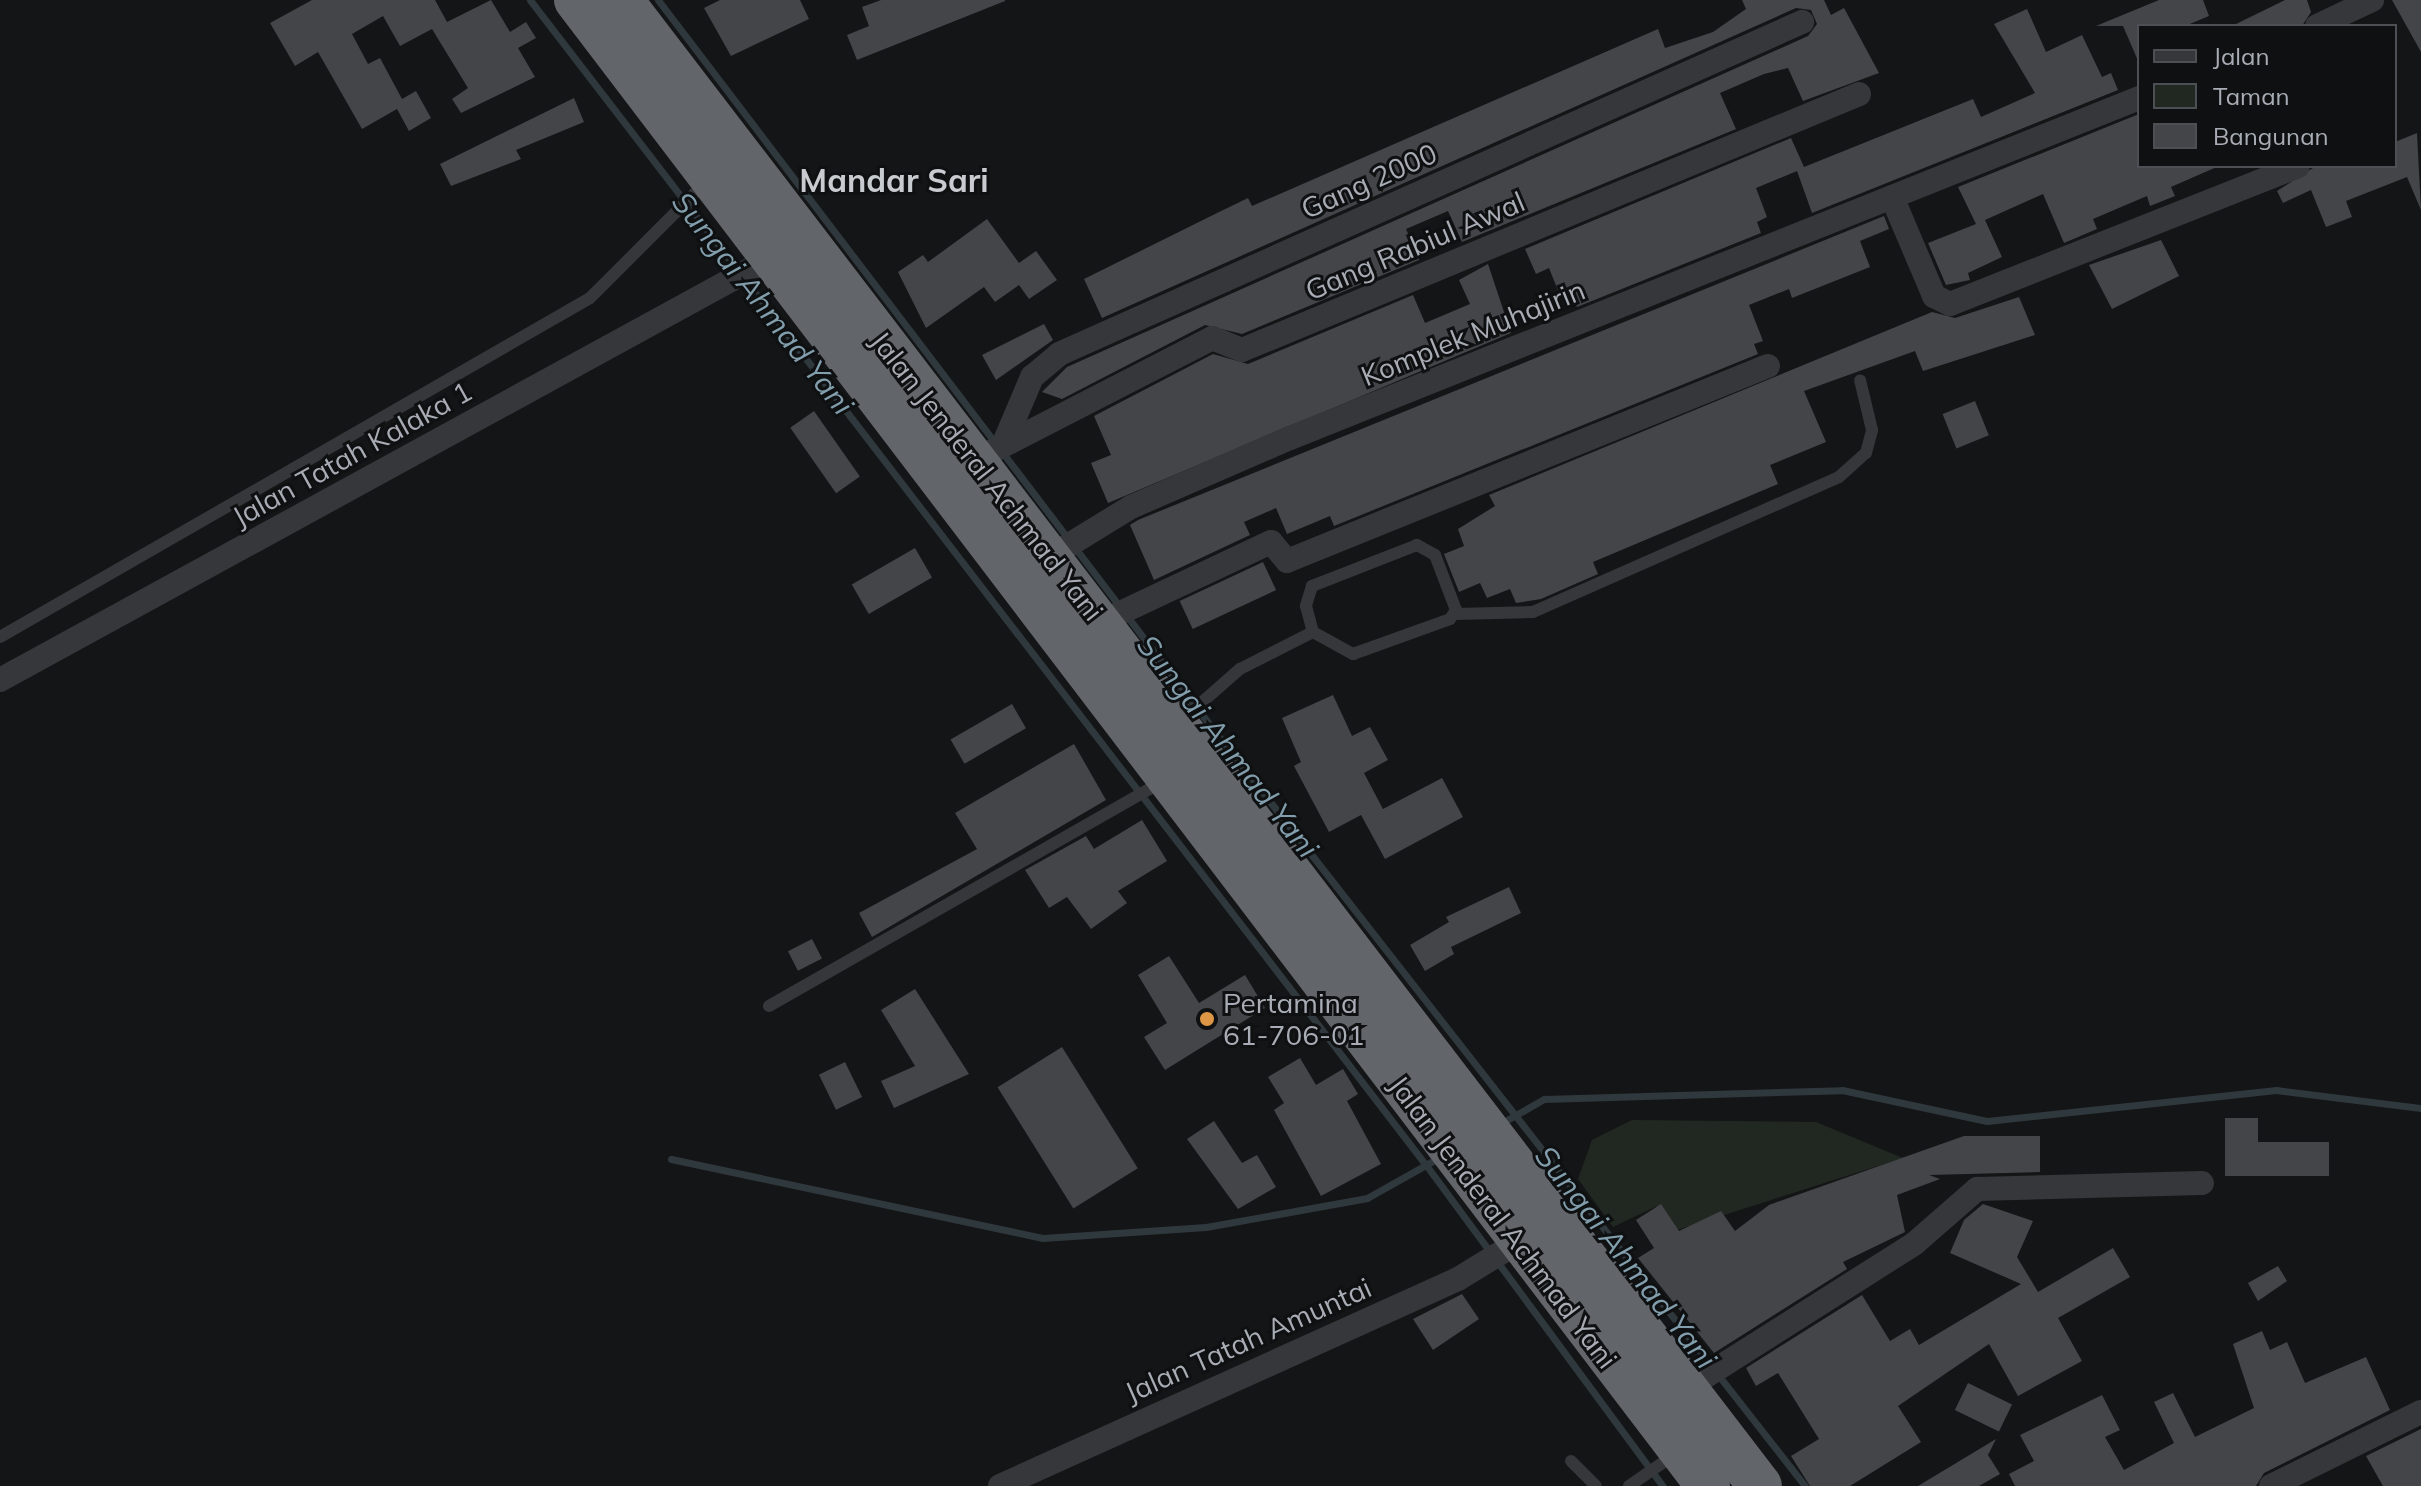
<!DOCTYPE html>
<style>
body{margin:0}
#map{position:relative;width:2421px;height:1486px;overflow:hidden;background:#141516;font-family:Mulish,sans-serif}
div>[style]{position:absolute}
.green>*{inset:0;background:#212821}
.stream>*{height:7px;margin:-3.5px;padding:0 3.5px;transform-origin:3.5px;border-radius:3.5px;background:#2f383d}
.building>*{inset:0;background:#434549;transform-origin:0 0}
.lane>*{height:12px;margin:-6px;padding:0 6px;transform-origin:6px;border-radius:6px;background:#36373a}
.street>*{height:24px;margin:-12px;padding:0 12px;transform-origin:12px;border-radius:12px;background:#36373a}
.highway>*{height:44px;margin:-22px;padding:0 22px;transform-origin:22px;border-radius:22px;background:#62666b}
.dots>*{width:22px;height:22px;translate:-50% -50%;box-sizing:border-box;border:4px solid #0f1011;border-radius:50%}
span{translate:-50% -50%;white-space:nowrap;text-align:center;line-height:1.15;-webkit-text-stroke:6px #0f1011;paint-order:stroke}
.street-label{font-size:28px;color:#a8adb5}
.poi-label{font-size:28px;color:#a8adb5}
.left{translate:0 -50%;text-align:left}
.water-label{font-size:30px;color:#829eac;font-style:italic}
.quarter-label{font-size:32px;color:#c8ccd1;font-weight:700}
.legend{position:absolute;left:2137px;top:24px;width:260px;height:144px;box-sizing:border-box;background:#0f1011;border:2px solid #4c4f53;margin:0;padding:10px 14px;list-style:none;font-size:24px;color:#a8adb5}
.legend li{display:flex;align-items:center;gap:16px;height:40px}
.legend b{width:40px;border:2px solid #4c4f53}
</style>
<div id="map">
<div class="green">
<i style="clip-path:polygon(1632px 1120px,1816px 1122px,1903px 1158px,1677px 1230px,1657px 1206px,1613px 1227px,1578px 1179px,1592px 1140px)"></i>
</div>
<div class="stream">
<i style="left:530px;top:0;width:1470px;rotate:52.44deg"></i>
<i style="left:1426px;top:1165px;width:399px;rotate:53.6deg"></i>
<i style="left:658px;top:0;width:900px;rotate:52.72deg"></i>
<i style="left:1203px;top:716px;width:977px;rotate:51.98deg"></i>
<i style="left:1500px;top:1124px;width:51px;rotate:-29.6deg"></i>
<i style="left:1544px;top:1099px;width:298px;rotate:-1.7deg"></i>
<i style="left:1842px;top:1090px;width:148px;rotate:12.1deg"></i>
<i style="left:1987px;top:1121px;width:291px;rotate:-6.1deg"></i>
<i style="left:2276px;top:1090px;width:146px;rotate:7.1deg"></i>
<i style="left:671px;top:1159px;width:380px;rotate:12deg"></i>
<i style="left:1043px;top:1238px;width:163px;rotate:-3.9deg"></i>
<i style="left:1206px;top:1227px;width:164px;rotate:-10.2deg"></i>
<i style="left:1367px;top:1198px;width:84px;rotate:-29.3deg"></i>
</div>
<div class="building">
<i style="clip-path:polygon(312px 0,435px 0,447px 22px,491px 0,510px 32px,526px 22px,536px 38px,518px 48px,535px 77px,461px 113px,452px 99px,468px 88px,432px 29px,400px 46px,383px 16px,352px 34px,368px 64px,380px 58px,402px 99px,416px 91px,431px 118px,409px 131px,397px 109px,362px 129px,318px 52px,295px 66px,270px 23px)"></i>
<i style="clip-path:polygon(720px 0,800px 0,809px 19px,731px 56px,704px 8px)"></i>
<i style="clip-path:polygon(881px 0,1005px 0,1005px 1px,857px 60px,847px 35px,869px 26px,862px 7px)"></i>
<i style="clip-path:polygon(1742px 0,1824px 0,1831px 15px,1844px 8px,1879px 73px,1803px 101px,1788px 68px,1764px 74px,1720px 93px,1736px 129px,1462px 242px,1448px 211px,1406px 229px,1419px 260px,1242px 334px,1205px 325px,1062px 399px,1042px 392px,1067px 367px,1808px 36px,1817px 24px,1811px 10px,1796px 8px,1102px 318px,1084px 279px,1215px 214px,1248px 198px,1252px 206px,1658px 29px,1665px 48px,1713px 32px,1746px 9px)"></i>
<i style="clip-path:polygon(2159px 0,2203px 0,2209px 16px,2185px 26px,2139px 26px,2139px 63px,2123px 26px,2096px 26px)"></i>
<i style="clip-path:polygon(2285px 0,2307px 0,2311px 12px,2302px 26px,2232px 26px)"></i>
<i style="clip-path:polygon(2392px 0,2421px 0,2421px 52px)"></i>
<i style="clip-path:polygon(2027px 9px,2046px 52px,2082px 35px,2102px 77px,2111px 73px,2118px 90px,1812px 213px,1797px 171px,1756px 188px,1767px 217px,1757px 222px,1761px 233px,1577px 307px,1571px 294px,1561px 298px,1549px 268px,1536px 274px,1525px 249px,1791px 138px,1804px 167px,1973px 99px,1981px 117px,2035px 93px,1994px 24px)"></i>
<i style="clip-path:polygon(574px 98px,584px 122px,516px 150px,521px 159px,451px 186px,440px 164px)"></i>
<i style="clip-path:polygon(2139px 114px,2139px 166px,2219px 166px,2171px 187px,2175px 196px,2150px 206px,2147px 196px,2093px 219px,2097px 229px,2064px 243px,2043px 194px,1985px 220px,2002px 257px,1968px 273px,1970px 280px,1946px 285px,1928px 243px,1976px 224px,1958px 187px)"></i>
<i style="clip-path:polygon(2417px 133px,2421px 210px,2407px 177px,2346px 201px,2352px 217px,2326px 227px,2311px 190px,2283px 203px,2277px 191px,2316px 166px,2395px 166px,2395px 142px)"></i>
<i style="clip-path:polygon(1884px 216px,1889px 229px,1860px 241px,1870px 267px,1792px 298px,1789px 289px,1749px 305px,1763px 341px,1754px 344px,1758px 354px,1334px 526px,1330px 516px,1287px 534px,1276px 508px,1244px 522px,1250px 535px,1154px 580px,1130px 525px,1138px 520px)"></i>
<i style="clip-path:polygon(987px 219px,1019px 263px,1036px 251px,1057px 280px,1029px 299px,1019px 285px,995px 302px,984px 287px,926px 328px,898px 272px,923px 255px,928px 262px)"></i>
<i style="clip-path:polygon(2161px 240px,2179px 276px,2112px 309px,2089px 265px)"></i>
<i style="clip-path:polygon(1488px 264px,1511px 333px,1108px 503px,1091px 463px,1111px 455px,1094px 416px,1213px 354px,1248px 364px,1413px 295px,1425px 323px,1470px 304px,1459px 280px)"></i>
<i style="clip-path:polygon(2019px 297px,2035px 335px,1923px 371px,1915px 351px,1804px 391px,1826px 442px,1770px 465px,1778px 484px,1593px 562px,1598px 574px,1541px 599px,1516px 603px,1510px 589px,1487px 598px,1480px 583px,1459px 592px,1444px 554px,1464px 546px,1458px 529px,1495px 506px,1489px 495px,1932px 312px,1955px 318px)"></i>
<i style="clip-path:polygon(1044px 324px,1053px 340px,996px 380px,982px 355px)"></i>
<i style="left:1975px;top:401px;width:37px;height:35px;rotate:68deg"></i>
<i style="left:814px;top:411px;width:80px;height:29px;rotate:55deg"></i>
<i style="left:915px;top:548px;width:34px;height:73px;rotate:60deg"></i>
<i style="left:1263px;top:562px;width:31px;height:92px;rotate:65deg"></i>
<i style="clip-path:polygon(1333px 695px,1352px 736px,1370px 727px,1388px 760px,1364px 773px,1383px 809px,1442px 778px,1463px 817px,1385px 859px,1361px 815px,1329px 832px,1294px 766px,1301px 762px,1282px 718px)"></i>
<i style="left:1012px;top:704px;width:28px;height:71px;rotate:60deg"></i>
<i style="clip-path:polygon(1074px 744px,1106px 800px,872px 937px,859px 913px,977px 849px,955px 813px)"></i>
<i style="clip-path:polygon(1142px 820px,1167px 861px,1118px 891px,1127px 903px,1091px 929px,1067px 897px,1049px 908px,1025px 870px,1086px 836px,1094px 849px)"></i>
<i style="clip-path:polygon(1509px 887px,1521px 913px,1451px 947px,1454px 954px,1425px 971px,1410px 945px,1449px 922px,1446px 917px)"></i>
<i style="left:812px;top:939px;width:22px;height:27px;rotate:63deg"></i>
<i style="clip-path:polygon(1169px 956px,1199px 1003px,1245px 975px,1265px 1008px,1165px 1070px,1144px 1037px,1167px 1023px,1138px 975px)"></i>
<i style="clip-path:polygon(915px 989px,969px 1074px,894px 1108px,881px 1081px,915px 1066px,881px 1010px)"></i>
<i style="left:1062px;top:1047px;width:143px;height:76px;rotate:58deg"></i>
<i style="clip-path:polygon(1300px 1058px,1316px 1085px,1343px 1069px,1358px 1094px,1347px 1101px,1381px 1164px,1321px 1196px,1274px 1110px,1284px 1103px,1268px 1077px)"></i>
<i style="left:845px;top:1062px;width:39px;height:29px;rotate:64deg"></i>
<i style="clip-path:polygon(2225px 1118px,2258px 1118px,2258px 1142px,2329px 1142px,2329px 1176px,2225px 1176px)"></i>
<i style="clip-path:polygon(1214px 1121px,1242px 1163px,1257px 1155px,1276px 1187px,1238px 1209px,1187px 1139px)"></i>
<i style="clip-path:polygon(1964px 1136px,2040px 1136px,2040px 1172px,1929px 1175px,1940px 1179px,1897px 1195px,1905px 1232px,1843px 1262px,1847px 1269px,1714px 1353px,1638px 1258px,1654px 1248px,1636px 1220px,1661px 1204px,1679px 1231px,1721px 1211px,1735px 1231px,1769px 1205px)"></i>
<i style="clip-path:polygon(1983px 1204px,2033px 1221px,2017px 1257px,2038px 1292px,2113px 1248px,2130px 1277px,2058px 1318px,2082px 1361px,2018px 1396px,1989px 1344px,1898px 1406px,1921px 1442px,1850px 1486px,1810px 1486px,1791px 1456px,1819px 1439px,1778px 1373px,1756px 1386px,1746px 1368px,1862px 1295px,1890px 1341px,1910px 1329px,1919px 1345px,2021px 1284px,1950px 1253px,1964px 1220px)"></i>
<i style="clip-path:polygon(2278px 1266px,2287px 1281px,2258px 1301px,2248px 1283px)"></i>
<i style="clip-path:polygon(1462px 1294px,1479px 1319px,1433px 1350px,1413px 1319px)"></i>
<i style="clip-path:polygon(2262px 1331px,2270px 1350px,2287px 1342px,2305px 1383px,2366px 1357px,2390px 1410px,2264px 1473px,2256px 1486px,2015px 1486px,2009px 1474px,2034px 1461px,2020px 1435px,2102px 1395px,2120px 1430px,2105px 1437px,2124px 1470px,2174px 1443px,2154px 1402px,2173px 1393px,2195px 1437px,2254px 1408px,2233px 1344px)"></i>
<i style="left:1968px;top:1383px;width:49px;height:30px;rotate:26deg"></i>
<i style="clip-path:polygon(2421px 1429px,2421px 1486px,2383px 1486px,2366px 1456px)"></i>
<i style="clip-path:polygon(1996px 1439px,1988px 1455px,2000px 1474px,1979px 1486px,1918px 1486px)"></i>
</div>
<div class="lane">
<i style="left:1455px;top:614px;width:78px;rotate:-1.5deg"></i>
<i style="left:1533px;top:612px;width:334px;rotate:-23.8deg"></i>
<i style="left:1839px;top:477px;width:36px;rotate:-42deg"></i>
<i style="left:1866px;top:453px;width:24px;rotate:-75deg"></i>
<i style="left:1872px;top:430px;width:51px;rotate:-103.5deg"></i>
<i style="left:0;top:637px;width:680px;rotate:-29.88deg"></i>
<i style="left:590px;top:298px;width:164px;rotate:-45deg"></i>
<i style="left:1183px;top:719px;width:76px;rotate:-41.3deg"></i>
<i style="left:1240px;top:669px;width:82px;rotate:-26.9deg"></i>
<i style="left:1313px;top:632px;width:46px;rotate:28.8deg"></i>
<i style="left:1353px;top:654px;width:103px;rotate:-19.8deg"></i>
<i style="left:1450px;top:619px;width:11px;rotate:-56deg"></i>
<i style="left:1456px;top:610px;width:59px;rotate:-110.9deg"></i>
<i style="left:1435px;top:555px;width:21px;rotate:-151deg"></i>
<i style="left:1417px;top:545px;width:113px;rotate:158.7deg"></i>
<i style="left:1312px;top:586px;width:21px;rotate:107deg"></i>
<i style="left:1306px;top:606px;width:27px;rotate:75deg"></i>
<i style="left:769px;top:1006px;width:454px;rotate:-29.7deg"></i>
<i style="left:1571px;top:1461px;width:35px;rotate:45deg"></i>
<i style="left:1629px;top:1486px;width:55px;rotate:-34.6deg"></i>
</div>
<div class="street">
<i style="left:2317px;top:26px;width:61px;rotate:-25.3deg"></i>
<i style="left:1892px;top:197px;width:108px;rotate:67deg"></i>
<i style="left:1934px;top:296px;width:18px;rotate:27deg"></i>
<i style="left:1950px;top:304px;width:374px;rotate:-21.6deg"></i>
<i style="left:1004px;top:443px;width:72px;rotate:-67deg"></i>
<i style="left:1032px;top:377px;width:35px;rotate:-40deg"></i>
<i style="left:1059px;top:354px;width:814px;rotate:-24.08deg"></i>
<i style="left:975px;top:460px;width:267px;rotate:-27.2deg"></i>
<i style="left:1212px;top:338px;width:32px;rotate:22deg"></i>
<i style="left:1242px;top:350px;width:668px;rotate:-22.53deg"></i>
<i style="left:1051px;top:556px;width:94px;rotate:-31.5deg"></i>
<i style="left:1131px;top:507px;width:173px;rotate:-23.5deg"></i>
<i style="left:1290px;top:438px;width:915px;rotate:-21.82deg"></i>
<i style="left:1101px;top:622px;width:188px;rotate:-25.2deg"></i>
<i style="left:1271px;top:542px;width:25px;rotate:50deg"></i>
<i style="left:1287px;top:561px;width:519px;rotate:-22.07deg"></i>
<i style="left:0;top:680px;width:879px;rotate:-28.69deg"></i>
<i style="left:1687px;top:1388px;width:269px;rotate:-32.4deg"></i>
<i style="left:1914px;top:1244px;width:84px;rotate:-41.1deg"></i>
<i style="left:1977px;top:1189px;width:225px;rotate:-1.5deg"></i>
<i style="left:1000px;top:1486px;width:503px;rotate:-24.32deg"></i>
<i style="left:1458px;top:1279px;width:69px;rotate:-31.4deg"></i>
<i style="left:2271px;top:1486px;width:167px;rotate:-26.3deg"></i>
</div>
<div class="highway">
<i style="left:576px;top:0;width:1868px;rotate:52.7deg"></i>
<i style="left:621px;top:0;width:1872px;rotate:52.53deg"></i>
</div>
<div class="dots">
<i style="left:1207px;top:1019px;background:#dd9645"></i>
</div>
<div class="street-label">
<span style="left:1369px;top:181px;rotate:-24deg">Gang 2000</span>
<span style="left:1415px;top:246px;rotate:-23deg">Gang Rabiul Awal</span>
<span style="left:1473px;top:333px;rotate:-22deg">Komplek Muhajirin</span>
<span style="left:352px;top:454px;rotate:-29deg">Jalan Tatah Kalaka 1</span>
<span style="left:987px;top:476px;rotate:52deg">Jalan Jenderal Achmad Yani</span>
<span style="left:1503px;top:1222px;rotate:53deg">Jalan Jenderal Achmad Yani</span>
<span style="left:1248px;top:1340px;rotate:-24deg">Jalan Tatah Amuntai</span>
</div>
<div class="poi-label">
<span class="left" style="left:1223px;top:1019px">Pertamina<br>61-706-01</span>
</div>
<div class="water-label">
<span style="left:763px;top:303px;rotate:52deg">Sungai Ahmad Yani</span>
<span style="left:1228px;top:746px;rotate:52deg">Sungai Ahmad Yani</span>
<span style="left:1626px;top:1257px;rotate:52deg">Sungai Ahmad Yani</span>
</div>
<div class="quarter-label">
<span style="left:894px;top:180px">Mandar Sari</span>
</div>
<ul class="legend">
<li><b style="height:10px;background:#36373a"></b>Jalan</li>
<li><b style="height:22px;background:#212821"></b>Taman</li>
<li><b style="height:22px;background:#434549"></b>Bangunan</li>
</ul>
</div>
